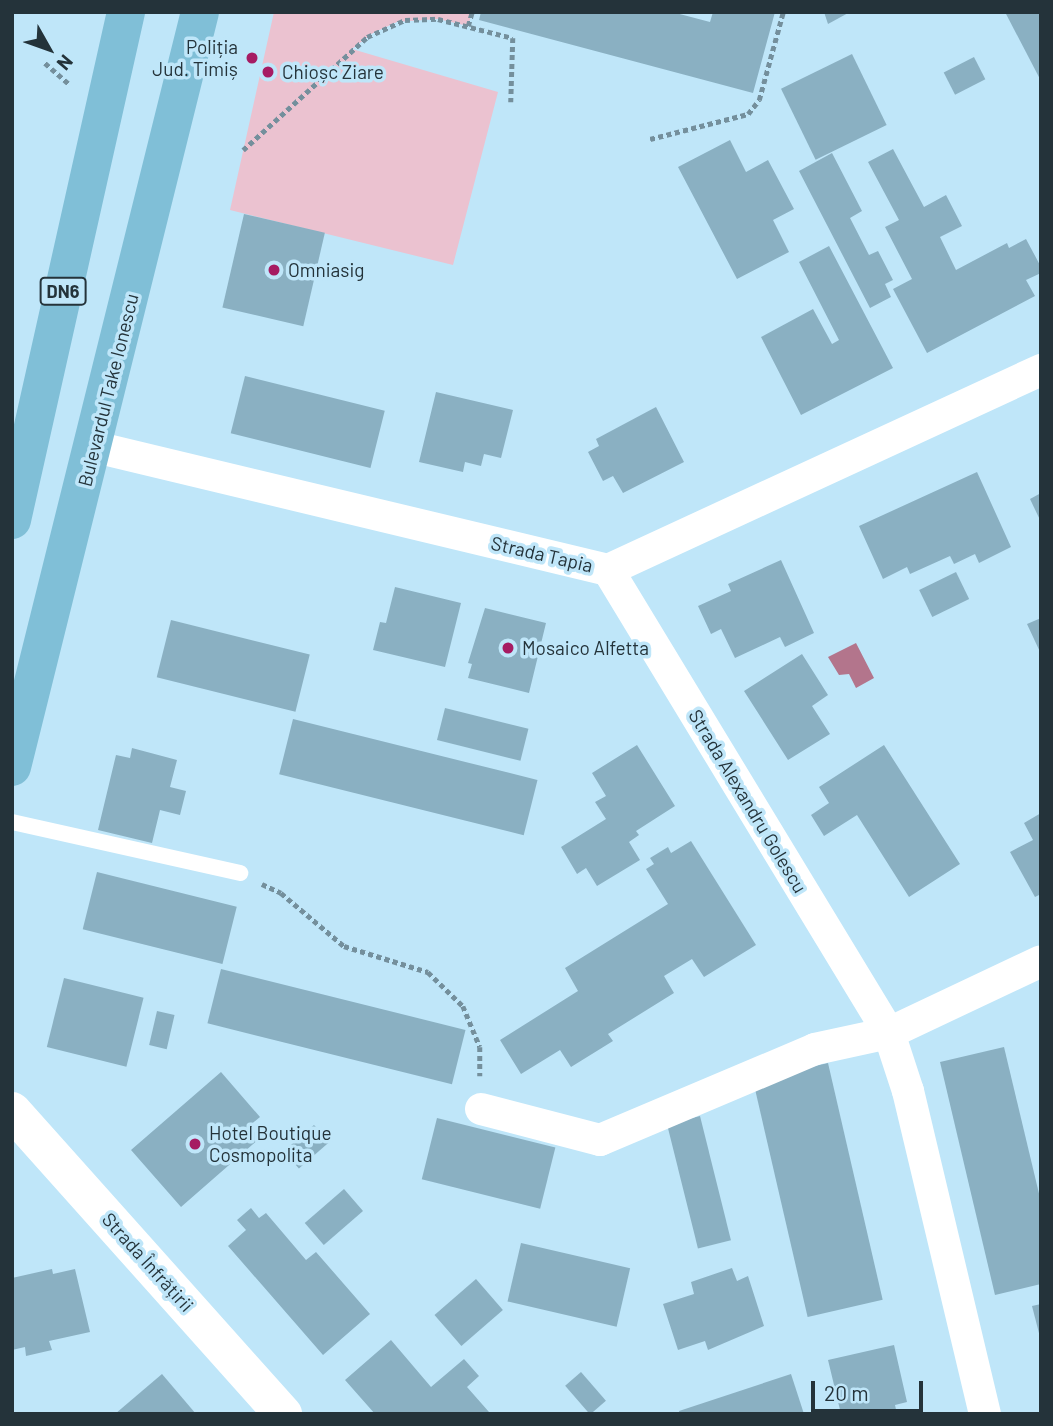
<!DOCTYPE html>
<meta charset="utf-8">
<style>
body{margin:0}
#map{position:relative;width:1053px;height:1426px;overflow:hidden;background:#bfe6f9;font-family:Barlow,sans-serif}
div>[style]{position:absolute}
.green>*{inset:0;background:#ebc2d0}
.water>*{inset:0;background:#b3758c}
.building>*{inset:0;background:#8ab0c2;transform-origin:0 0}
.path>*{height:4.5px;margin-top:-2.25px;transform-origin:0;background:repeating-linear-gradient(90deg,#748f9c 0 5px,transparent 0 8.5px)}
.lane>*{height:16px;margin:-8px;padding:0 8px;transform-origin:8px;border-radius:8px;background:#fff}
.street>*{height:32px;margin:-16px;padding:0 16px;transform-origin:16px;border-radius:16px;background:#fff}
.secondary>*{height:38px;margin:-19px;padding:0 19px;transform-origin:19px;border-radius:19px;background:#fff}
.primary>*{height:38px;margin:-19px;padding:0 19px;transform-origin:19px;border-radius:19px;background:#80bfd7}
.dots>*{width:19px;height:19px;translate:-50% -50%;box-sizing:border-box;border:4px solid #bfe6f9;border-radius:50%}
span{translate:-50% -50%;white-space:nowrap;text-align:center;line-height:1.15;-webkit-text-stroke:7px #bfe6f9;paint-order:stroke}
.shield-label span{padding:2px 5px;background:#bfe6f9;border:2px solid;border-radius:5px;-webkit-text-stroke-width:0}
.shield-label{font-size:18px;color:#24333a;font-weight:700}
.poi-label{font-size:19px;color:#24333a}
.right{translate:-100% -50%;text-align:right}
.left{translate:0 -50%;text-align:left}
.street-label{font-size:19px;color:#24333a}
.frame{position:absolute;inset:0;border:14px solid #24333a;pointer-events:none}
.north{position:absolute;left:14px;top:14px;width:70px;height:70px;-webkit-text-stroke:5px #bfe6f9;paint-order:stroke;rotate:130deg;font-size:19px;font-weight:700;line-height:28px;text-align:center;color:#24333a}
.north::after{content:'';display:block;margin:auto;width:24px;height:32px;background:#24333a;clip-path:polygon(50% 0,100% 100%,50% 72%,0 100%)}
.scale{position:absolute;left:811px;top:1381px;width:112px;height:32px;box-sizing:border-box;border:4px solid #24333a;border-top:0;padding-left:9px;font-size:21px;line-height:24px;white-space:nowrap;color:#24333a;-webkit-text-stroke:5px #bfe6f9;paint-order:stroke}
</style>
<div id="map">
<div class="green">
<i style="clip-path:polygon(274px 12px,472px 12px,468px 26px,438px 19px,397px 22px,373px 33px,352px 49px,498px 92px,453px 265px,230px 210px)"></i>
</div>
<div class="water">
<i style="clip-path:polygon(856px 643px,874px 678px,856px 688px,849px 674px,839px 675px,828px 657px)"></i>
</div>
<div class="building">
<i style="clip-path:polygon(481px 12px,672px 12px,710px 22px,713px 12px,775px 12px,753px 93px,479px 20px)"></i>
<i style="clip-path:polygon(824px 12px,850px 12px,828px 24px)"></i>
<i style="clip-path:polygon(1005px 12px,1041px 12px,1041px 81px)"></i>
<i style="left:852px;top:54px;width:79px;height:79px;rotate:64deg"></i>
<i style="left:974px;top:57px;width:25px;height:34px;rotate:63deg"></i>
<i style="clip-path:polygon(730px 140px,746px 172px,768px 160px,794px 209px,773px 220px,789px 252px,737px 279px,678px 167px)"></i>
<i style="clip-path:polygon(893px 149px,924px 207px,946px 195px,962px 226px,940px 237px,956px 270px,1007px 243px,1009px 248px,1026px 239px,1041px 267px,1041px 273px,1026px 280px,1035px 296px,927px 353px,893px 289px,912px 279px,885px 227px,899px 220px,868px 162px)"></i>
<i style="clip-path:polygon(832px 153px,862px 211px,850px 218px,869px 255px,878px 251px,893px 280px,885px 284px,891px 297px,870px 308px,799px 171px)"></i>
<i style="left:244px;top:214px;width:83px;height:96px;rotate:13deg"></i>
<i style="clip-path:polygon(829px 246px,893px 368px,801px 415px,761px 337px,813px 309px,832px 344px,839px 340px,799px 262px)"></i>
<i style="left:245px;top:376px;width:144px;height:59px;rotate:14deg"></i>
<i style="clip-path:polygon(436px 392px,513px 410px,501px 458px,484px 454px,481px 466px,465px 462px,463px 472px,419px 462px)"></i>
<i style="clip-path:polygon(656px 407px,684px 462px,623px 493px,613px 476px,603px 481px,588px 452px,599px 446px,596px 439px)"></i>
<i style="clip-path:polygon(977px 472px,1011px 547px,979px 563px,975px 554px,954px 564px,950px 556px,910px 574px,907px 567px,883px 579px,859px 526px)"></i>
<i style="clip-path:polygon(1041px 493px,1041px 522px,1030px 499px)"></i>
<i style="clip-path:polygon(781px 560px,814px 633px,785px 647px,780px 637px,735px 658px,721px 629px,711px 634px,698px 606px,731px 591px,728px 584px)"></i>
<i style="left:956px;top:572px;width:30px;height:41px;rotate:64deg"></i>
<i style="clip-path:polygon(395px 587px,461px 603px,445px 667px,373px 650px,380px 622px,386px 623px)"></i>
<i style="clip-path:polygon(485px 608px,546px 623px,529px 693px,468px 678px,472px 664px,468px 663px)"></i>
<i style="clip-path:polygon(1041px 618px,1041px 654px,1027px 624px)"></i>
<i style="left:171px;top:620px;width:143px;height:59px;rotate:14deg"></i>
<i style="clip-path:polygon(802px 654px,828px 695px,812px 706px,830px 734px,788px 760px,744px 691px)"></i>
<i style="left:445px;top:708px;width:86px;height:33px;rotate:14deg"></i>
<i style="left:293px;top:719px;width:252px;height:57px;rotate:14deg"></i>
<i style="clip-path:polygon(637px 745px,675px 806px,636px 831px,639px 835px,629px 842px,640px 860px,597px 886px,586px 868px,577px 874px,561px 847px,606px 819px,595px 802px,606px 796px,592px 773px)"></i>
<i style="clip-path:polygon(884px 745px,960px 864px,909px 897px,857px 815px,824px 836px,811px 815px,829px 803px,819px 787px)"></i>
<i style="clip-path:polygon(132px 748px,177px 760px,170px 787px,186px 791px,180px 815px,160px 810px,152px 843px,98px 830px,116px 755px,130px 758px)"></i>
<i style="clip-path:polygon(1041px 813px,1041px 894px,1035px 897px,1010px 852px,1033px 840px,1024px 823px)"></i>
<i style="clip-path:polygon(691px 841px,756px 945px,704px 977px,692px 959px,664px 976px,674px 993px,608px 1034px,613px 1041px,571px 1067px,560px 1050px,521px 1074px,500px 1040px,578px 991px,565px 968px,668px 904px,646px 869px,654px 864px,650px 858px,668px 847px,671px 853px)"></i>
<i style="left:97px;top:872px;width:144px;height:59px;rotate:14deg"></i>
<i style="left:221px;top:969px;width:252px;height:56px;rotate:14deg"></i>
<i style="left:64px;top:978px;width:82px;height:71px;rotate:14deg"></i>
<i style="left:157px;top:1011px;width:18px;height:35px;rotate:13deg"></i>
<i style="clip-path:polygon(1004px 1047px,1041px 1202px,1041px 1284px,995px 1295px,940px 1062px)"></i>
<i style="left:828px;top:1063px;width:243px;height:77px;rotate:77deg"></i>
<i style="clip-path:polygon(221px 1072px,260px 1117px,249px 1126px,260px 1138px,181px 1207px,131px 1150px)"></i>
<i style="left:700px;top:1116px;width:128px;height:34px;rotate:76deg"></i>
<i style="left:437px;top:1118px;width:122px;height:63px;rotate:14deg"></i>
<i style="left:314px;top:1125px;width:23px;height:40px;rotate:49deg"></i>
<i style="left:344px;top:1189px;width:29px;height:52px;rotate:49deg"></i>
<i style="clip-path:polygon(251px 1208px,259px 1218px,266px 1213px,306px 1260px,316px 1252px,370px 1314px,323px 1355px,228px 1246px,246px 1230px,237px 1220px)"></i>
<i style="left:521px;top:1243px;width:112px;height:60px;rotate:13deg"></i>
<i style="clip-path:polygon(732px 1268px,737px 1281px,748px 1276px,764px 1326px,708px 1350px,705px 1341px,678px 1350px,663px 1304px,694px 1294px,691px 1282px)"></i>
<i style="clip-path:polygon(52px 1269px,53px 1274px,75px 1269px,90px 1332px,49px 1341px,52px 1350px,26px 1356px,25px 1347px,12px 1350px,12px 1278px)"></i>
<i style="left:476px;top:1279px;width:41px;height:55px;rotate:49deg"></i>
<i style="clip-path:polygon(1041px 1304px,1041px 1336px,1040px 1337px,1032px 1306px)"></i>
<i style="clip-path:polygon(391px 1340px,431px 1387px,464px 1359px,479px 1376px,467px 1387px,489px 1412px,375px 1414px,345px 1380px)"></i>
<i style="clip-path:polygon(894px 1345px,907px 1402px,895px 1405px,897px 1414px,841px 1414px,828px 1360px)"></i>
<i style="left:581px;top:1372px;width:38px;height:21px;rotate:49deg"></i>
<i style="clip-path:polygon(162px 1374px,196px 1414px,115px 1414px)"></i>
<i style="clip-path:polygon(791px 1374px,804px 1414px,680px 1414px,679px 1411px)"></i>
</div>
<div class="path">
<i style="left:468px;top:26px;width:15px;rotate:-74deg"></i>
<i style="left:45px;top:63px;width:33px;rotate:41deg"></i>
<i style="left:650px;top:139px;width:101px;rotate:-14.3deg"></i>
<i style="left:748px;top:114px;width:18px;rotate:-52deg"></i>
<i style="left:759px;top:100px;width:91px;rotate:-74.7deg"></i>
<i style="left:243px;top:150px;width:168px;rotate:-42.3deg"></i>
<i style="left:367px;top:37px;width:42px;rotate:-24.1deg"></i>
<i style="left:405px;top:20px;width:33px;rotate:-2deg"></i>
<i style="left:438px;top:19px;width:77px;rotate:14.2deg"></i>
<i style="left:513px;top:38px;width:64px;rotate:91.8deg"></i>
<i style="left:262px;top:884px;width:21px;rotate:25deg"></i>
<i style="left:281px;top:893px;width:82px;rotate:40.1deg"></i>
<i style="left:344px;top:946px;width:88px;rotate:17.2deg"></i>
<i style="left:428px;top:972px;width:49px;rotate:44.2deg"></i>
<i style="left:463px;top:1006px;width:44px;rotate:67.5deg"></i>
<i style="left:480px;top:1047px;width:29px;rotate:90deg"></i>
</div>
<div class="lane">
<i style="left:12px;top:822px;width:234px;rotate:12.6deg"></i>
</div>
<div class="street">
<i style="left:95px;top:447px;width:528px;rotate:13.48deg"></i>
<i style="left:608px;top:570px;width:477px;rotate:-24.8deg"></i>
<i style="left:608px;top:570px;width:542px;rotate:58.75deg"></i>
<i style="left:889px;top:1033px;width:61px;rotate:71.9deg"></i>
<i style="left:908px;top:1091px;width:332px;rotate:76.6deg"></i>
<i style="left:481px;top:1109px;width:123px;rotate:14.6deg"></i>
<i style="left:600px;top:1140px;width:233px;rotate:-22.9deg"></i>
<i style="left:815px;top:1049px;width:76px;rotate:-12.2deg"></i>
<i style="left:889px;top:1033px;width:168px;rotate:-25.3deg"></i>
</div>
<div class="secondary">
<i style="left:12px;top:1111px;width:407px;rotate:48.2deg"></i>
</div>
<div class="primary">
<i style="left:12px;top:520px;width:521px;rotate:-77.35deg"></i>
<i style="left:12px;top:767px;width:778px;rotate:-76.02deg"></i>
</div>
<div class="dots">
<i style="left:252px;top:58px;background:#a61c63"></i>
<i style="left:268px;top:72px;background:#a61c63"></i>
<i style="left:274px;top:270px;background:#a61c63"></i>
<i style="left:508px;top:648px;background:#a61c63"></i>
<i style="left:195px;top:1144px;background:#a61c63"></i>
</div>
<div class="shield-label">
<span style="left:63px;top:291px">DN6</span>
</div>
<div class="poi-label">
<span class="right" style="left:238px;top:58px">Poliția<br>Jud. Timiș</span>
<span class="left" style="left:282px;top:72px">Chioșc Ziare</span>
<span class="left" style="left:288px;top:270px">Omniasig</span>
<span class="left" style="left:522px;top:648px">Mosaico Alfetta</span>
<span class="left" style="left:209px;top:1144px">Hotel Boutique<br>Cosmopolita</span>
</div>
<div class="street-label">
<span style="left:108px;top:390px;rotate:-76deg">Bulevardul Take Ionescu</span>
<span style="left:542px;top:554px;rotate:13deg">Strada Tapia</span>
<span style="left:748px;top:801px;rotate:59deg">Strada Alexandru Golescu</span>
<span style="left:148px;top:1262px;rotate:48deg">Strada Înfrățirii</span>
</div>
<div class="frame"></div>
<div class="north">N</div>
<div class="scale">20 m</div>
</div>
